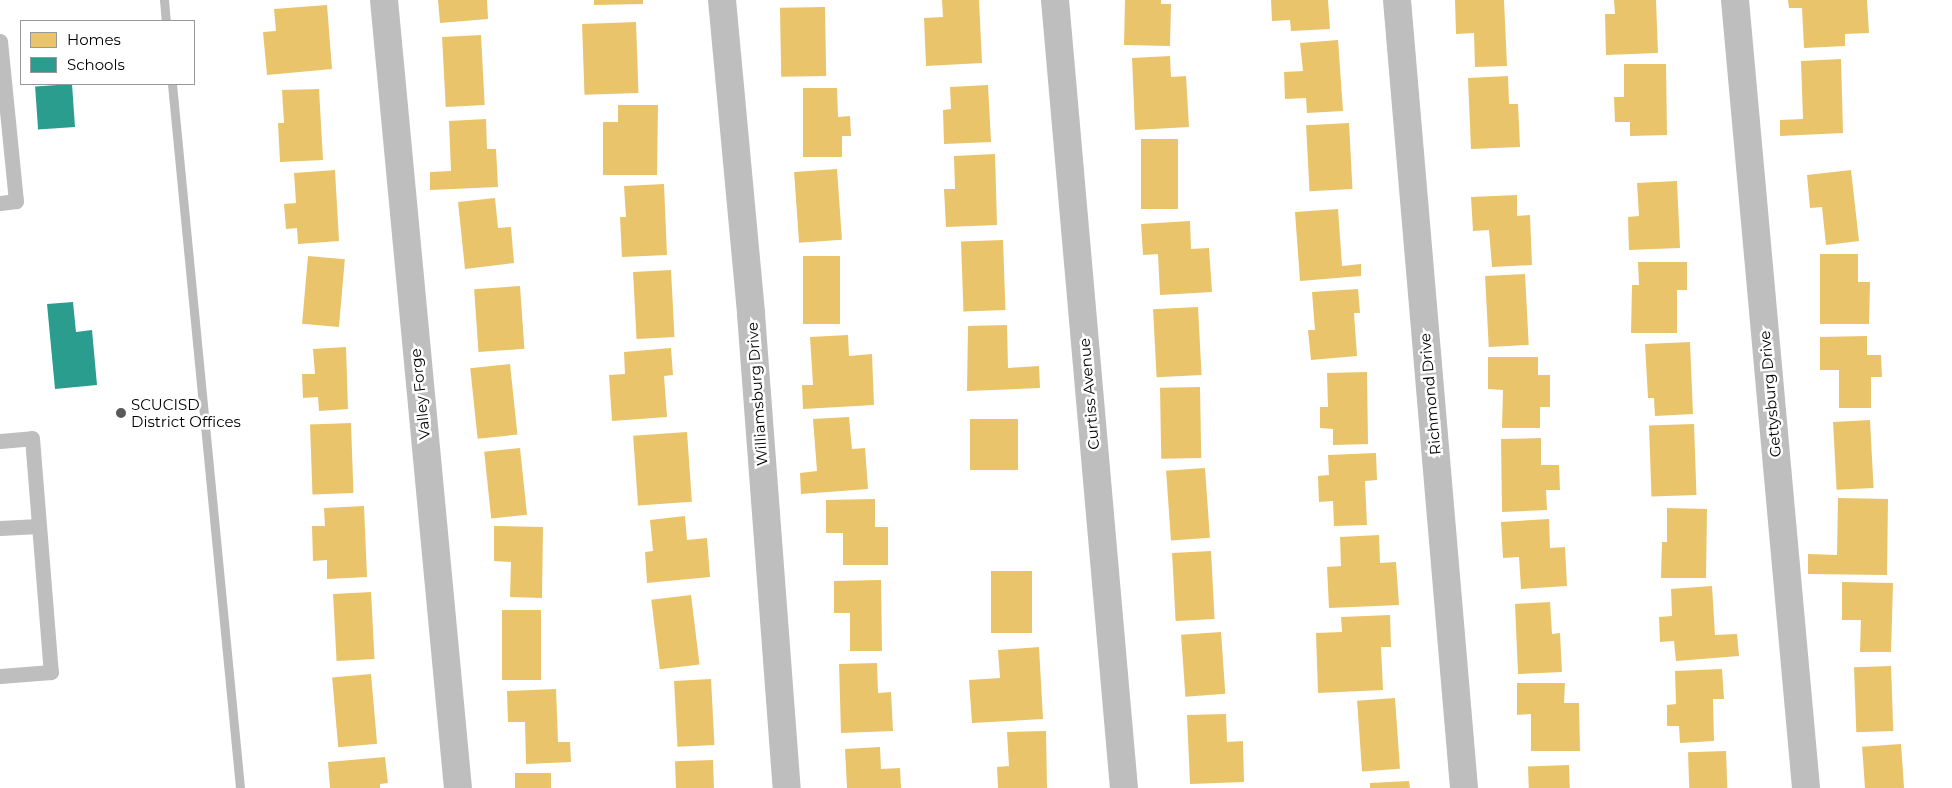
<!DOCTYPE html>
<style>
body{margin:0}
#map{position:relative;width:1952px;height:788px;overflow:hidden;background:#fff;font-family:Montserrat,sans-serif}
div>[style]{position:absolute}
.homes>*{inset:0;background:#e9c46a;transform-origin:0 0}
.schools>*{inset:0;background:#2a9d8f;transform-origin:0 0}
.stream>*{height:9px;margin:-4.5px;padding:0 4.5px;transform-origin:4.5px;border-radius:4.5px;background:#bcbcbc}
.service>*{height:15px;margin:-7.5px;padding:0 7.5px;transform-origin:7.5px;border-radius:7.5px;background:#bebebe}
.minor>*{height:28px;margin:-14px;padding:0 14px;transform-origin:14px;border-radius:14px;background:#bebebe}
.dots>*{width:14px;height:14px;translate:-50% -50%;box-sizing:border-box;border:2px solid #fff;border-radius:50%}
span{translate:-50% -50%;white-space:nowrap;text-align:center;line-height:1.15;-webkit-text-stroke:5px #fff;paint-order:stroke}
.street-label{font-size:15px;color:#000}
.poi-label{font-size:15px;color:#000}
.left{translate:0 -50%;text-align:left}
.legend{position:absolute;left:20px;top:20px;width:175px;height:65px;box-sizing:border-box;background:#fff;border:1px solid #999;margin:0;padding:6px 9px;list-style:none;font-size:15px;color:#000}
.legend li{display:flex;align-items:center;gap:10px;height:25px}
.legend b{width:25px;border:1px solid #999}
</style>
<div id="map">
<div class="homes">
<i style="clip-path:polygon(438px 0,487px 0,488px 19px,440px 23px)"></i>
<i style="clip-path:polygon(594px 0,643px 0,643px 4px,594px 5px)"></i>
<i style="clip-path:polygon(942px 0,979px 0,982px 63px,926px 66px,924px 18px,943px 17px)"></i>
<i style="clip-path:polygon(1125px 0,1161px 0,1161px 4px,1171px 4px,1170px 46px,1124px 45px)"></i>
<i style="clip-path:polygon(1271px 0,1328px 0,1330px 29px,1291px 31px,1290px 20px,1272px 21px)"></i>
<i style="clip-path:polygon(1455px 0,1504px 0,1507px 66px,1475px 67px,1474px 33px,1456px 34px)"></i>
<i style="clip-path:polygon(1614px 0,1656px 0,1658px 53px,1606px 55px,1605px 14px,1615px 14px)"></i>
<i style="clip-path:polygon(1788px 0,1867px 0,1869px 33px,1845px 34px,1845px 46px,1804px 48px,1802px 8px,1789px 8px)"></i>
<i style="clip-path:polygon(327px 5px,332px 69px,267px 75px,263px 32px,276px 31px,274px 9px)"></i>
<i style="left:825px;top:7px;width:69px;height:45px;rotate:89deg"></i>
<i style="left:636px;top:22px;width:71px;height:54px;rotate:88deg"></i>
<i style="left:481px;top:35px;width:70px;height:39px;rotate:87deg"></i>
<i style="clip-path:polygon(1338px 40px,1343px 111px,1307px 113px,1306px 98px,1285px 99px,1284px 72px,1303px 71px,1300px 43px)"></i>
<i style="clip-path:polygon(1170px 56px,1171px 77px,1186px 76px,1189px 127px,1135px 130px,1132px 58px)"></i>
<i style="clip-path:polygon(1841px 59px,1843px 133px,1780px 136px,1780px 120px,1803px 119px,1801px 61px)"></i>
<i style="clip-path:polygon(1624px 64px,1666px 64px,1667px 135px,1630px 136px,1630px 122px,1615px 122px,1614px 97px,1624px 97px)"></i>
<i style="clip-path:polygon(1508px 76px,1509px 104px,1518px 104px,1520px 147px,1471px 149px,1468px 78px)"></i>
<i style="clip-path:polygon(988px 85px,991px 142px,944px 144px,943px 110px,951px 109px,950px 87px)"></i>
<i style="clip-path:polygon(803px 88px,837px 88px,838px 117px,850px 116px,851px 136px,842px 136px,842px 157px,803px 157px)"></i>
<i style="clip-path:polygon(319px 89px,323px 160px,280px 162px,278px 123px,284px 123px,282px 90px)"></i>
<i style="clip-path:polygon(618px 105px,658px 105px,657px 175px,603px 175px,603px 122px,618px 122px)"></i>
<i style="clip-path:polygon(486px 119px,487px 149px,496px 149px,498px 187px,430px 190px,430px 172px,451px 171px,449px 121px)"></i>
<i style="left:1349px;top:123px;width:66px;height:43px;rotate:87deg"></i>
<i style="left:1141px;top:139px;width:37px;height:70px"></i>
<i style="clip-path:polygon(995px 154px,997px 225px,946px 227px,944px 189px,955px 189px,954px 156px)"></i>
<i style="left:837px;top:169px;width:71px;height:43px;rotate:86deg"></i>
<i style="clip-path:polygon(335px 170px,339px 241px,298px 244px,297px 228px,286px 229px,284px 204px,296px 203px,294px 173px)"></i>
<i style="clip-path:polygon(1851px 170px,1859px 241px,1826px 245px,1822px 207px,1810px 208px,1807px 175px)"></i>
<i style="clip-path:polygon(1677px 181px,1680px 248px,1629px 250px,1628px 217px,1639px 216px,1637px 183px)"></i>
<i style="clip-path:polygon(664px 184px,667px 255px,622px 257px,620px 217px,626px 217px,624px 186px)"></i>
<i style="clip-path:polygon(1517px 195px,1517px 216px,1530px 215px,1532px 265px,1492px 267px,1489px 230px,1473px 231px,1471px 197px)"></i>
<i style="clip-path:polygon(495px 198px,498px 228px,511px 227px,514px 263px,465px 269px,458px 202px)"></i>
<i style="clip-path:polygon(1338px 209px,1342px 266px,1361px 264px,1361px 276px,1300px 281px,1295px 212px)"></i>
<i style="clip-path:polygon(1190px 221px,1191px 249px,1209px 248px,1212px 292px,1160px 295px,1158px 254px,1143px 255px,1141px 224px)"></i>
<i style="left:1003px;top:240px;width:70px;height:42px;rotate:88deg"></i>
<i style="clip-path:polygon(1820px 254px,1858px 254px,1858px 282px,1870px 282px,1869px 324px,1820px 324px)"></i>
<i style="left:308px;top:256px;width:37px;height:68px;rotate:5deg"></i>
<i style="left:803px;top:256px;width:37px;height:68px"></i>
<i style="clip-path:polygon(1638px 262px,1687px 262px,1687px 290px,1677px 290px,1677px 333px,1631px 333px,1632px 285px,1639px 285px)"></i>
<i style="left:671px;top:270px;width:67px;height:38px;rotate:87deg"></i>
<i style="left:1525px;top:274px;width:71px;height:40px;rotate:87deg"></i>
<i style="left:520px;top:286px;width:63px;height:46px;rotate:86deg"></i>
<i style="clip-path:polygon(1358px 289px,1360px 313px,1354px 313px,1357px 356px,1311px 360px,1308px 330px,1315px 330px,1312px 292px)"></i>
<i style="left:1198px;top:307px;width:68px;height:45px;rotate:87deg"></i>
<i style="clip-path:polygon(1007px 325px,1008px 368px,1039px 366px,1040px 388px,967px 391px,968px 326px)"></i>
<i style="clip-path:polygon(848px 335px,849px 356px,872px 354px,874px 405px,803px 409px,802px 385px,813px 385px,810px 337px)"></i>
<i style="clip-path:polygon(1867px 336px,1867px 355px,1881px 355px,1882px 377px,1871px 377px,1871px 408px,1839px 408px,1839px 370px,1820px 370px,1820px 337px)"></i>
<i style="clip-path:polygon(1690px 342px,1693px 414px,1655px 416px,1654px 398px,1648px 398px,1645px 344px)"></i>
<i style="clip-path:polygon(346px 347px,348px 409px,319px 411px,318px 397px,303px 398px,302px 374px,315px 374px,313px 349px)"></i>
<i style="clip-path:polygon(671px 348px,673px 375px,664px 376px,667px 417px,612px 421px,609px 375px,625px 374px,624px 352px)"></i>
<i style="clip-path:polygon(1488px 357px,1538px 357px,1538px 375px,1550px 375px,1550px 407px,1540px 407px,1540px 428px,1502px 428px,1503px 390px,1488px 389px)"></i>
<i style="left:510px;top:364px;width:71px;height:40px;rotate:84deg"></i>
<i style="clip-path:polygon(1367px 372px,1368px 444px,1333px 445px,1333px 429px,1320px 428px,1320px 407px,1328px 407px,1327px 373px)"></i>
<i style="left:1200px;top:387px;width:71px;height:40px;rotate:89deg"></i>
<i style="clip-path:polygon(849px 417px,852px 449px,865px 448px,868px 489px,801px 494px,800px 473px,817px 471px,813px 419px)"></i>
<i style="left:970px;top:419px;width:48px;height:51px"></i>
<i style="left:1870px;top:420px;width:68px;height:37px;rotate:87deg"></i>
<i style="left:351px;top:423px;width:70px;height:41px;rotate:88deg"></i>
<i style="left:1694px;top:424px;width:71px;height:45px;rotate:88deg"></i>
<i style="left:687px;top:432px;width:70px;height:54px;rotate:86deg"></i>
<i style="clip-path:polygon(1541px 438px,1541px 465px,1559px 465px,1560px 490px,1546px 490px,1547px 510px,1502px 512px,1501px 439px)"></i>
<i style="left:520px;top:448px;width:67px;height:36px;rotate:84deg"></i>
<i style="clip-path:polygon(1376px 453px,1377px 480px,1365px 481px,1367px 525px,1334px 526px,1333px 501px,1319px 502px,1318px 476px,1329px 475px,1328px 455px)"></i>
<i style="left:1205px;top:468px;width:70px;height:39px;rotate:86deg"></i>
<i style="clip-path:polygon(1838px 498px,1888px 499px,1887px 575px,1808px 574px,1808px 554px,1837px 555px)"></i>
<i style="clip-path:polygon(875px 499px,875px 527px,888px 527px,888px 565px,843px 565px,843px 533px,826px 533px,826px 500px)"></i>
<i style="clip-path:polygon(364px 506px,367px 577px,327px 579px,327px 560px,313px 561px,312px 526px,325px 526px,324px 508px)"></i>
<i style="clip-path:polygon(1667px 508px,1707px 509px,1706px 578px,1661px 578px,1662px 542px,1667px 542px)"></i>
<i style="clip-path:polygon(685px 516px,687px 540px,707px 538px,710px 577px,647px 583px,645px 552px,653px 551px,650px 520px)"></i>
<i style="clip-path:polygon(1549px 519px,1550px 548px,1565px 547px,1567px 586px,1521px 589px,1519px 557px,1503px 558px,1501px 522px)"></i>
<i style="clip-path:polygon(494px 526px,543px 527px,542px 598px,510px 597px,511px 562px,494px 561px)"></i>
<i style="clip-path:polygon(1379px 535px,1380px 563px,1396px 562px,1399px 605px,1329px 608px,1327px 567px,1341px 566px,1340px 537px)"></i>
<i style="left:1211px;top:551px;width:68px;height:39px;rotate:87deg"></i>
<i style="left:991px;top:571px;width:41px;height:62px"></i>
<i style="clip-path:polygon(881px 580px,882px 651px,850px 651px,850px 613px,834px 613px,834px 581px)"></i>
<i style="clip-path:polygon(1842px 582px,1893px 583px,1891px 652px,1860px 652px,1861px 620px,1842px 620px)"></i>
<i style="clip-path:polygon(1712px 586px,1715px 635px,1737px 634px,1739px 656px,1676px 661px,1674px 641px,1660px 642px,1659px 617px,1672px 616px,1671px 589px)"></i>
<i style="left:371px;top:592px;width:67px;height:38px;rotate:87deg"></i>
<i style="left:691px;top:595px;width:70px;height:40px;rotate:83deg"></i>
<i style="clip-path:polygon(1550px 602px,1552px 634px,1560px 633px,1562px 672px,1518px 674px,1515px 604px)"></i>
<i style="left:502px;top:610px;width:39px;height:70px"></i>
<i style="clip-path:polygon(1390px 615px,1391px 647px,1381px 647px,1383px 690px,1318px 693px,1316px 633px,1342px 632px,1341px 617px)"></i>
<i style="left:1221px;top:632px;width:62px;height:40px;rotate:86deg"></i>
<i style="clip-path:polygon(1039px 647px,1043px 719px,972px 723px,969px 680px,1000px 678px,998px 650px)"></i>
<i style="clip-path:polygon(877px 663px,878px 693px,891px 692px,893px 731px,841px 733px,839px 664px)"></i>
<i style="left:1891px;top:666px;width:65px;height:37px;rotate:88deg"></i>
<i style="clip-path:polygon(1722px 669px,1724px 699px,1713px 699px,1714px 741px,1680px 743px,1679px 726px,1667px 726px,1667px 705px,1676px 704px,1675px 671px)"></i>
<i style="left:371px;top:674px;width:70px;height:39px;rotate:85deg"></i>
<i style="left:711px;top:679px;width:66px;height:37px;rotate:87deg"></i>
<i style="clip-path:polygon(1517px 683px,1565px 683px,1564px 703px,1579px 703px,1580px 751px,1531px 751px,1531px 714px,1517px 715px)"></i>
<i style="clip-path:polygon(556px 689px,558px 742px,570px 742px,571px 762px,526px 764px,525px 722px,508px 722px,507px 691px)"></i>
<i style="left:1395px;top:698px;width:71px;height:38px;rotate:86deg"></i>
<i style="clip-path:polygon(1226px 714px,1227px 742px,1243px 741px,1244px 782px,1190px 784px,1187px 715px)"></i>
<i style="clip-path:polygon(1046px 731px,1047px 788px,998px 788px,997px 767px,1009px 766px,1007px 732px)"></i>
<i style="left:1901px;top:744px;width:44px;height:39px;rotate:86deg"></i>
<i style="clip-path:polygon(880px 747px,881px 769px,900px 768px,901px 788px,847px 788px,845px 749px)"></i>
<i style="left:1726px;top:751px;width:37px;height:38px;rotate:88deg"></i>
<i style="clip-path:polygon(385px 757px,388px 783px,380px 784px,380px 788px,330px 788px,328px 762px)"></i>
<i style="left:713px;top:760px;width:28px;height:38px;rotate:88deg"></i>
<i style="left:1569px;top:765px;width:23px;height:41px;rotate:88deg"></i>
<i style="left:551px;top:773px;width:15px;height:36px;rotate:90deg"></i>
<i style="clip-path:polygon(1409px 781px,1410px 788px,1370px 788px,1370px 783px)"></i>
</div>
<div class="schools">
<i style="left:72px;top:84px;width:43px;height:37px;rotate:86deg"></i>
<i style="clip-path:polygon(73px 302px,76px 332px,92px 330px,97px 385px,55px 389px,47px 304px)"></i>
</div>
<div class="stream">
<i style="left:164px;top:0;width:21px;rotate:85deg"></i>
<i style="left:172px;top:84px;width:707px;rotate:84.48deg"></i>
</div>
<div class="service">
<i style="left:0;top:41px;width:161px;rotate:84.3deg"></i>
<i style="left:16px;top:201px;width:16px;rotate:173deg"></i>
<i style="left:0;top:441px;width:32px;rotate:-5deg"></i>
<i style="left:32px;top:438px;width:235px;rotate:85.4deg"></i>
<i style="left:51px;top:672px;width:51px;rotate:175.5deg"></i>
<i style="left:0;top:528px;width:39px;rotate:-3deg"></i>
</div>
<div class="minor">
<i style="left:384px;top:0;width:791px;rotate:84.64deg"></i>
<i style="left:722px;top:0;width:315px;rotate:84.7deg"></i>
<i style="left:751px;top:314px;width:475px;rotate:85.7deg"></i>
<i style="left:1055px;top:0;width:791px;rotate:85deg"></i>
<i style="left:1397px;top:0;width:791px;rotate:85.14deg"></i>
<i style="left:1735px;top:0;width:791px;rotate:84.85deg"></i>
</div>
<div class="dots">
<i style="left:121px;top:413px;background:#595959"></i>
</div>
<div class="street-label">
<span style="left:420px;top:394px;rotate:-96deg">Valley Forge</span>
<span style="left:757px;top:394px;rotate:-94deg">Williamsburg Drive</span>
<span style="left:1089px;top:394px;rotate:-95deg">Curtiss Avenue</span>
<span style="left:1430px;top:394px;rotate:-95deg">Richmond Drive</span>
<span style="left:1770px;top:394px;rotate:-95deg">Gettysburg Drive</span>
</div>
<div class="poi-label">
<span class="left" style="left:131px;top:413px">SCUCISD<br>District Offices</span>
</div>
<ul class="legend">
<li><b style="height:14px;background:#e9c46a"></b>Homes</li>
<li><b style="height:14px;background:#2a9d8f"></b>Schools</li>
</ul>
</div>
